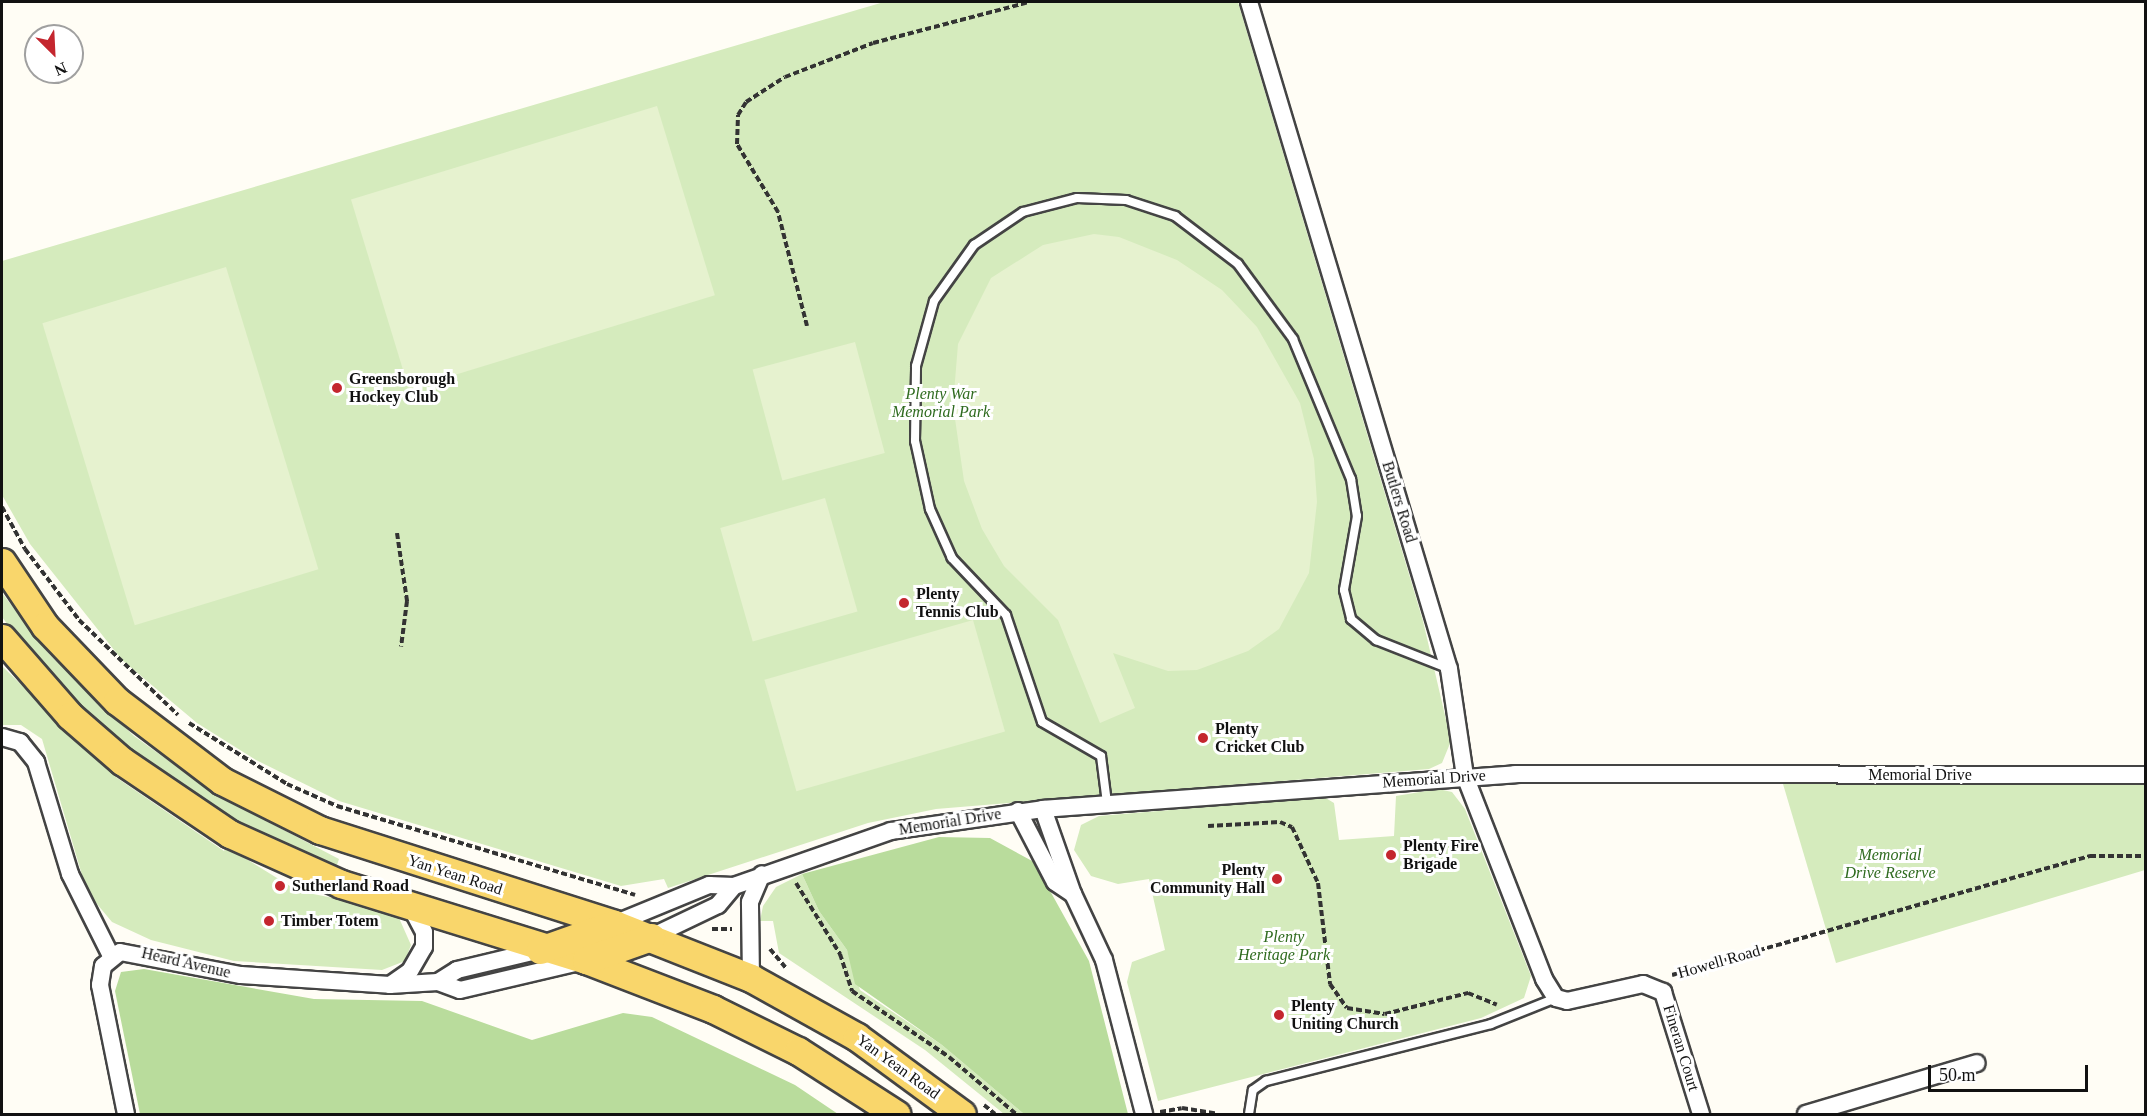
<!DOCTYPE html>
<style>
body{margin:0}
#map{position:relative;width:2147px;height:1116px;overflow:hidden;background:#fffdf5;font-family:"Times New Roman",serif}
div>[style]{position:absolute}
.green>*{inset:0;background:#d5ebbd}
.forest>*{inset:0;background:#b9dc9c}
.pitch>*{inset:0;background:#e6f2cf;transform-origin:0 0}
.path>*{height:4px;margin-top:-2px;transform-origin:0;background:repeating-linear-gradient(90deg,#333 0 6px,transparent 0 9px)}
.roads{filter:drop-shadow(2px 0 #444) drop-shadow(-2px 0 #444) drop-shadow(0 2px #444) drop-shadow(0 -2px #444)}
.service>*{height:8px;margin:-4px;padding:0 4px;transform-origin:4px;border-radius:4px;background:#fff}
.minor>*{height:16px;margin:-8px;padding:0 8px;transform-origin:8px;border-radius:8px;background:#fff}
.primary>*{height:27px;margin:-13.5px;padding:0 13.5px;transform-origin:13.5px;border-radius:13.5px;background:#f9d66b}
.dots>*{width:16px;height:16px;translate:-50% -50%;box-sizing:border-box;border:3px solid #fff;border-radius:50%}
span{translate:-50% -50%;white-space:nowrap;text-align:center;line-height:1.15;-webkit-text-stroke:6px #fff;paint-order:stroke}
.poi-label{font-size:16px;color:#111;font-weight:700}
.left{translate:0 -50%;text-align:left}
.right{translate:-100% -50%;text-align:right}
.park-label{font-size:16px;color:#2f6b1f;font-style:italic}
.street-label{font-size:16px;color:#111}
.frame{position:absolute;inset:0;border:3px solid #111;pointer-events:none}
.north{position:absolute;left:24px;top:24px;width:60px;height:60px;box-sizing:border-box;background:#fff;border:2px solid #a0a0a0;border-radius:50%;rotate:156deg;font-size:16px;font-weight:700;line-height:24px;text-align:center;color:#111}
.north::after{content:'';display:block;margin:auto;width:21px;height:27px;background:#c4262e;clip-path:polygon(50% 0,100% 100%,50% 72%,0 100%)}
.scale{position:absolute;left:1928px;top:1065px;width:160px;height:27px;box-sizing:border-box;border:3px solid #111;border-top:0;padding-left:8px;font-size:18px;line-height:21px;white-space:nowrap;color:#111;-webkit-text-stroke:4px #fff;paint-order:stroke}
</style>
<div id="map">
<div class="green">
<i style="clip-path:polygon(884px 2px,1238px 2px,1423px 621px,1451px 741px,1442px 763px,1429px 769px,936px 809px,868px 823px,668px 888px,664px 879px,621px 886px,339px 801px,256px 760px,197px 723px,122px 660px,30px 544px,2px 495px,2px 261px)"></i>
<i style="clip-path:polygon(2px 593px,50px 655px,134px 736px,215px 794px,339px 859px,336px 868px,240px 825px,139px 759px,80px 707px,22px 644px,2px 617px)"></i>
<i style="clip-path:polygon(2px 666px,117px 778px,224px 851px,227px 847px,298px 891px,369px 905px,399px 918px,411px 945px,405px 961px,382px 970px,234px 961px,151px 940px,112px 922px,87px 892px,42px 739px,21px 725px,2px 725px)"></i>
<i style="clip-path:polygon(1783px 784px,2145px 784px,2145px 870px,1836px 963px)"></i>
<i style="clip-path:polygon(1438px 789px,1452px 792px,1465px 809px,1531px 976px,1524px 998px,1481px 1018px,1158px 1101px,1127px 982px,1132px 962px,1165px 950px,1149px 879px,1118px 884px,1091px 876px,1074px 850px,1081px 825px,1099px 816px,1324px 797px,1334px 803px,1339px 840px,1394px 836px,1396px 796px)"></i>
<i style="clip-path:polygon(802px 874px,819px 911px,847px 950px,860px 990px,942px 1045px,1024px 1114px,1004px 1114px,925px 1050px,779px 953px,773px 921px,760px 921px,763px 906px,776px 887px)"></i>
</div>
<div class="forest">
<i style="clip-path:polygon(939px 837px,990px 838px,1034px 862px,1089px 961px,1128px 1114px,1024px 1114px,942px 1045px,855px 984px,847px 950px,819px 911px,802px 874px)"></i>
<i style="clip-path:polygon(144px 969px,314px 999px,422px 1001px,532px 1040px,623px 1013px,652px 1017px,795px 1085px,838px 1114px,140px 1114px,115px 991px,121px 972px)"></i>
</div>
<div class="pitch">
<i style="left:657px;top:106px;width:198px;height:320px;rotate:73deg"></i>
<i style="clip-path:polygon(1094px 234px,1119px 237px,1177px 260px,1222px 290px,1257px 327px,1300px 403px,1314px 459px,1317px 502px,1309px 573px,1279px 629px,1248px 651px,1197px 670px,1168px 671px,1113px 653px,1135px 708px,1100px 723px,1058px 620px,1004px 566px,982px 529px,964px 481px,953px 405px,958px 344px,991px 278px,1043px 245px)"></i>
<i style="left:226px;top:267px;width:316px;height:192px;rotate:73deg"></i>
<i style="left:855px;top:342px;width:115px;height:106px;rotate:75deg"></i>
<i style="left:825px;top:498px;width:118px;height:109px;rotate:74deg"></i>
<i style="left:973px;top:620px;width:116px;height:217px;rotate:74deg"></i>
</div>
<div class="path">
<i style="left:807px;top:326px;width:118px;rotate:-104.3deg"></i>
<i style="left:778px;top:212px;width:79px;rotate:-121.1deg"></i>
<i style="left:737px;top:144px;width:29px;rotate:-88deg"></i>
<i style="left:738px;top:115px;width:15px;rotate:-58deg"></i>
<i style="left:746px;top:102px;width:46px;rotate:-32.7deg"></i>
<i style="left:785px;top:77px;width:94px;rotate:-21.1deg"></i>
<i style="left:873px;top:43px;width:161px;rotate:-14.7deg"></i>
<i style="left:2px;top:507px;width:48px;rotate:61.3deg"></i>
<i style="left:25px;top:549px;width:89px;rotate:52.7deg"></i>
<i style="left:79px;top:620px;width:137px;rotate:43.8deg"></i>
<i style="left:397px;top:533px;width:69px;rotate:81.6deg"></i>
<i style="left:407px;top:601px;width:46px;rotate:97.4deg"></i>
<i style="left:189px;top:723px;width:115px;rotate:31.9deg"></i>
<i style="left:287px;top:784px;width:55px;rotate:23.7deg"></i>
<i style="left:337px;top:806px;width:311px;rotate:16.6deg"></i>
<i style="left:1208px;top:826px;width:72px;rotate:-3.2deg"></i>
<i style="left:1280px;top:822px;width:13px;rotate:23deg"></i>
<i style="left:1292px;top:827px;width:62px;rotate:65.1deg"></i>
<i style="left:1318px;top:883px;width:102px;rotate:83.2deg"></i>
<i style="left:1330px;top:984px;width:29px;rotate:55deg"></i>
<i style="left:1347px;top:1008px;width:38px;rotate:9deg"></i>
<i style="left:1385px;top:1014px;width:86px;rotate:-14.2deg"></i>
<i style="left:1468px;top:993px;width:31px;rotate:22deg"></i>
<i style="left:796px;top:883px;width:84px;rotate:58.2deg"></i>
<i style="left:840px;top:954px;width:39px;rotate:72deg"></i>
<i style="left:852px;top:991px;width:117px;rotate:34.2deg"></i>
<i style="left:949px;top:1057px;width:88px;rotate:40.4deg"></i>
<i style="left:712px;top:929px;width:20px"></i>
<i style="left:770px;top:949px;width:25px;rotate:50deg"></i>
<i style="left:1672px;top:975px;width:435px;rotate:-15.9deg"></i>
<i style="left:2090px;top:856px;width:56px"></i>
<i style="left:984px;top:1105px;width:14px;rotate:39deg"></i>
<i style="left:1160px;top:1112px;width:22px;rotate:-10deg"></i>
<i style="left:1182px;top:1108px;width:36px;rotate:9deg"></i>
</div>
<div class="roads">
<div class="service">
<i style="left:1107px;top:803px;width:47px;rotate:-97.3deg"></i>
<i style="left:1101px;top:756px;width:68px;rotate:-150deg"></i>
<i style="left:1042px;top:722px;width:113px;rotate:-108.6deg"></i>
<i style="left:1006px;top:615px;width:79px;rotate:-133.5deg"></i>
<i style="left:952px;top:558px;width:54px;rotate:-114.2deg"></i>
<i style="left:930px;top:509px;width:70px;rotate:-102.4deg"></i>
<i style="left:915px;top:441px;width:75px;rotate:-89.2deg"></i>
<i style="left:916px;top:366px;width:67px;rotate:-74.5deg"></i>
<i style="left:934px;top:301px;width:69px;rotate:-54.5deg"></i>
<i style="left:974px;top:245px;width:59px;rotate:-34deg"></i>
<i style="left:1023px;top:212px;width:56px;rotate:-14.5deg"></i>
<i style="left:1077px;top:198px;width:49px;rotate:2.3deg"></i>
<i style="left:1126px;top:200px;width:52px;rotate:18.1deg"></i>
<i style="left:1175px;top:216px;width:79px;rotate:37.3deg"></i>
<i style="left:1238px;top:264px;width:93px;rotate:53.7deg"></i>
<i style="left:1293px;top:339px;width:152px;rotate:67.5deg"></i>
<i style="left:1351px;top:479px;width:37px;rotate:81deg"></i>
<i style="left:1357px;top:516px;width:75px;rotate:100deg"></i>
<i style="left:1344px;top:590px;width:30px;rotate:76deg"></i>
<i style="left:1351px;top:619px;width:33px;rotate:40deg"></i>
<i style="left:1376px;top:640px;width:76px;rotate:21.5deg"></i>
<i style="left:1249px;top:1114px;width:24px;rotate:-81deg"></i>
<i style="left:1253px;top:1090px;width:16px;rotate:-35deg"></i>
<i style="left:1266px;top:1081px;width:232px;rotate:-14.2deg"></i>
<i style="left:1491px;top:1024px;width:70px;rotate:-21.8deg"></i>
</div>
<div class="minor">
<i style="left:1249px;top:2px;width:696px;rotate:73.31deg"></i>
<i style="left:1449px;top:669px;width:108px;rotate:81.5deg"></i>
<i style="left:1465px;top:776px;width:218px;rotate:68.7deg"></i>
<i style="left:1544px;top:979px;width:22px;rotate:58deg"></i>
<i style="left:1556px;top:998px;width:11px;rotate:15deg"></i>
<i style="left:1567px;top:1001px;width:78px;rotate:-12.6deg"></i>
<i style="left:1643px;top:984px;width:22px;rotate:22deg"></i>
<i style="left:1663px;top:992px;width:128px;rotate:72.7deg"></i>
<i style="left:2px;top:737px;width:19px;rotate:16deg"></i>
<i style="left:20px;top:742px;width:26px;rotate:51deg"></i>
<i style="left:36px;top:762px;width:117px;rotate:73.1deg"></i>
<i style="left:70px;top:874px;width:92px;rotate:63.4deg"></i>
<i style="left:1043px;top:809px;width:90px;rotate:70.6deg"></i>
<i style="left:1073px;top:894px;width:73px;rotate:64.8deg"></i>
<i style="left:1104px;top:960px;width:159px;rotate:75.4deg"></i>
<i style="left:1018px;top:811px;width:80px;rotate:62.5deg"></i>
<i style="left:1055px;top:882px;width:22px;rotate:34deg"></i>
<i style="left:614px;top:924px;width:103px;rotate:-22.3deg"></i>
<i style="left:709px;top:885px;width:25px;rotate:2deg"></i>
<i style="left:734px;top:886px;width:166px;rotate:-19.3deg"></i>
<i style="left:891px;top:831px;width:154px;rotate:-8.2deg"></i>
<i style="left:1043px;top:809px;width:473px;rotate:-4.2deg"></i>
<i style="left:1515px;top:774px;width:631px;rotate:0.09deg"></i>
<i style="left:651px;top:937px;width:74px;rotate:-25.5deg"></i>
<i style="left:718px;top:905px;width:25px;rotate:-50deg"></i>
<i style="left:751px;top:978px;width:76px;rotate:-90.8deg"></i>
<i style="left:750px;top:902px;width:30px;rotate:-67deg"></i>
<i style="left:438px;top:982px;width:23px;rotate:20deg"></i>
<i style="left:460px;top:990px;width:127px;rotate:-13.2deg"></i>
<i style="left:390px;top:985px;width:24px;rotate:-35deg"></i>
<i style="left:410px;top:971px;width:28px;rotate:-60deg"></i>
<i style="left:424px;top:947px;width:15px;rotate:-90deg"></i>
<i style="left:424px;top:932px;width:30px;rotate:-118deg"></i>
<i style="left:126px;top:1114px;width:132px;rotate:-101.4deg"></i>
<i style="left:100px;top:985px;width:19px;rotate:-81deg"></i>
<i style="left:103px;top:966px;width:22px;rotate:-39deg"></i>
<i style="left:120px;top:952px;width:123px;rotate:10.8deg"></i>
<i style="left:241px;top:975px;width:149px;rotate:3.8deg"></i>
<i style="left:390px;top:985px;width:48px;rotate:-3.6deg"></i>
<i style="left:438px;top:982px;width:22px;rotate:-32deg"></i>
<i style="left:457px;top:970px;width:85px;rotate:-13.5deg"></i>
<i style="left:1806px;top:1114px;width:178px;rotate:-16.6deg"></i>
</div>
<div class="primary">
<i style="left:2px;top:562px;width:77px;rotate:56.1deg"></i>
<i style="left:45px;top:626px;width:104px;rotate:46.2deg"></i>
<i style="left:117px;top:701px;width:132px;rotate:37.3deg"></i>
<i style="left:222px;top:781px;width:110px;rotate:26.6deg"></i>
<i style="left:320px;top:830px;width:309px;rotate:17.7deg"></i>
<i style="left:614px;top:924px;width:147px;rotate:21.5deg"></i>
<i style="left:751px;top:978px;width:121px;rotate:29.1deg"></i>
<i style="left:857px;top:1037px;width:130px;rotate:36.3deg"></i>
<i style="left:2px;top:638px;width:103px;rotate:48.9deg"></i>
<i style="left:70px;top:716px;width:69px;rotate:40.9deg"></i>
<i style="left:122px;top:761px;width:130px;rotate:34.1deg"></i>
<i style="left:230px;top:834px;width:122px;rotate:24.2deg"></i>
<i style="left:341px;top:884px;width:257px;rotate:17.2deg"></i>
<i style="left:586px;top:960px;width:136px;rotate:21.1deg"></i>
<i style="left:713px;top:1009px;width:95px;rotate:26.3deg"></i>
<i style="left:798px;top:1051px;width:117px;rotate:32.7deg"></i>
<i style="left:540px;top:950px;width:78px;rotate:-19.4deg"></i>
<i style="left:586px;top:960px;width:69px;rotate:-19.5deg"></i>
</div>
</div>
<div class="dots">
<i style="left:337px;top:388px;background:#c4262e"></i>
<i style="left:904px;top:603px;background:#c4262e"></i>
<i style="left:1203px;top:738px;background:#c4262e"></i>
<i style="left:1391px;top:855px;background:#c4262e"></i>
<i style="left:1277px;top:879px;background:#c4262e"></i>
<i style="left:280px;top:886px;background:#c4262e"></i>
<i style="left:269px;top:921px;background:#c4262e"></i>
<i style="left:1279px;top:1015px;background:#c4262e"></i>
</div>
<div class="poi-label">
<span class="left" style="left:349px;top:388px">Greensborough<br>Hockey Club</span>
<span class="left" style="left:916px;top:603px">Plenty<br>Tennis Club</span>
<span class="left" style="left:1215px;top:738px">Plenty<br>Cricket Club</span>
<span class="left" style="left:1403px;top:855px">Plenty Fire<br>Brigade</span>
<span class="right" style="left:1265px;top:879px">Plenty<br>Community Hall</span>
<span class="left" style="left:292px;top:886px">Sutherland Road</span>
<span class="left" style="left:281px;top:921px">Timber Totem</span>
<span class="left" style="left:1291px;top:1015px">Plenty<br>Uniting Church</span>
</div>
<div class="park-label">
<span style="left:941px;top:403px">Plenty War<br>Memorial Park</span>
<span style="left:1890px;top:864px">Memorial<br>Drive Reserve</span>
<span style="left:1284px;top:946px">Plenty<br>Heritage Park</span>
</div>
<div class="street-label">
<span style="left:1399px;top:502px;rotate:73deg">Butlers Road</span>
<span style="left:1920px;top:775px">Memorial Drive</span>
<span style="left:1434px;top:779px;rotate:-4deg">Memorial Drive</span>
<span style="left:950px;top:822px;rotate:-9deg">Memorial Drive</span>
<span style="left:455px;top:875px;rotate:18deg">Yan Yean Road</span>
<span style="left:1719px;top:962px;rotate:-16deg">Howell Road</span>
<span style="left:186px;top:963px;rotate:13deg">Heard Avenue</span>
<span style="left:1681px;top:1048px;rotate:73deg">Fineran Court</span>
<span style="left:898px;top:1067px;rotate:36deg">Yan Yean Road</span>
</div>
<div class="frame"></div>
<div class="north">N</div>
<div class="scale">50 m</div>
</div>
